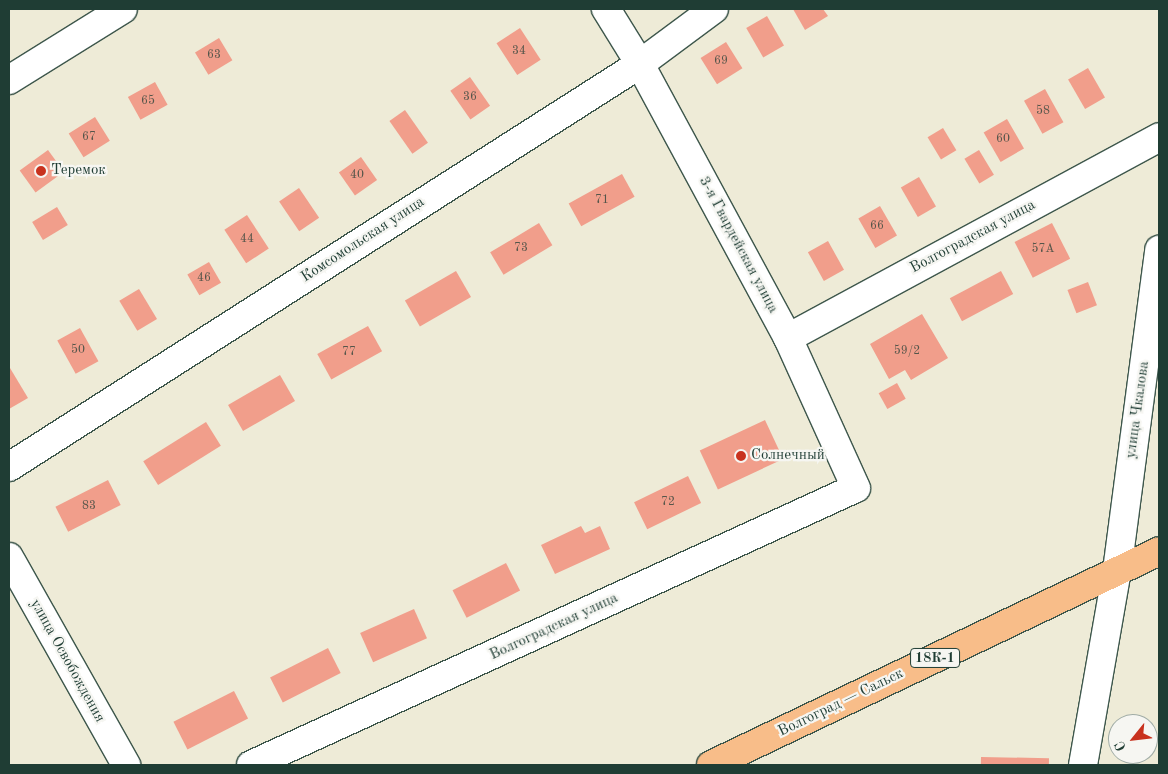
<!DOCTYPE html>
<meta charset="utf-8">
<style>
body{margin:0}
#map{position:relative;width:1168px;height:774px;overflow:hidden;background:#eeebd7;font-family:"Old Standard TT",serif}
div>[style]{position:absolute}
.building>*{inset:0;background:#f19e8b;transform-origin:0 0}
.roads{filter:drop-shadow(1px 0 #3e574c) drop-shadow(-1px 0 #3e574c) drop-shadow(0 1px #3e574c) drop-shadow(0 -1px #3e574c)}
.minor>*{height:28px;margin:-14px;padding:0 14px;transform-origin:14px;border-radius:14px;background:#fff}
.major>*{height:28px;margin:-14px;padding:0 14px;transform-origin:14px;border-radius:14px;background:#f8bd89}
.dots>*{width:14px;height:14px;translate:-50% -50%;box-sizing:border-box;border:2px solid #f6f6f2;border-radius:50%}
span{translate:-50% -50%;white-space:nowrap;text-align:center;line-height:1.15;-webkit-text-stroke:4.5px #f6f6f2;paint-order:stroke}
.number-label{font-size:12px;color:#54554a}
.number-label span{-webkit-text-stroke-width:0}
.shield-label span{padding:1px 4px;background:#f6f6f2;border:1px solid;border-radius:4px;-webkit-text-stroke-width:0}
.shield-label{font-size:14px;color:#1f3d34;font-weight:700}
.poi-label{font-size:15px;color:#1f3d34}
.left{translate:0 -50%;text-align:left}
.street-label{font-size:15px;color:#1f3d34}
.frame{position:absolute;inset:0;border:10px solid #1f3d34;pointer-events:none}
.north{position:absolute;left:1108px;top:714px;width:50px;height:50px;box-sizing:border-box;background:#f6f6f2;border:1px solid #a0aca6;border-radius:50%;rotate:241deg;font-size:14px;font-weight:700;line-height:20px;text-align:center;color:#1f3d34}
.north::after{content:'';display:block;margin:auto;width:18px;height:22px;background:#c8321e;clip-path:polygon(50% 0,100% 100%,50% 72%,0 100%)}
</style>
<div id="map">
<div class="building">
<i style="clip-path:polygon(793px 9px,823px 9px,828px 16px,805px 30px)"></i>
<i style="left:767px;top:16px;width:34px;height:24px;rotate:60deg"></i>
<i style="left:520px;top:28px;width:38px;height:28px;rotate:57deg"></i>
<i style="left:219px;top:38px;width:26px;height:28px;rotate:59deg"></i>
<i style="left:726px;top:42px;width:31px;height:30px;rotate:58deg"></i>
<i style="left:1088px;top:68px;width:34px;height:23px;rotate:60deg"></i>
<i style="left:470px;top:77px;width:35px;height:24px;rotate:55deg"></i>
<i style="left:155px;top:82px;width:26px;height:31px;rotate:61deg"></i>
<i style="left:1045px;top:89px;width:38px;height:24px;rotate:61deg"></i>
<i style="left:405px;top:110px;width:40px;height:19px;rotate:55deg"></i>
<i style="left:95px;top:117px;width:28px;height:31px;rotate:58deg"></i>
<i style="left:1007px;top:119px;width:34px;height:27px;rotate:60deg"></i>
<i style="left:943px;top:128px;width:26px;height:18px;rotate:59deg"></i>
<i style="left:48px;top:150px;width:27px;height:35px;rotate:54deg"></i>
<i style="left:979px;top:150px;width:29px;height:17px;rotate:59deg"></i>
<i style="left:361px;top:157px;width:28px;height:27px;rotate:55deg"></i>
<i style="left:622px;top:174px;width:26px;height:61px;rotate:61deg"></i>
<i style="left:919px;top:177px;width:34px;height:21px;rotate:60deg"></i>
<i style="left:299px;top:188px;width:36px;height:24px;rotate:56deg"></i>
<i style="left:880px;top:206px;width:34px;height:25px;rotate:60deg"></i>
<i style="left:57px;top:207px;width:21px;height:29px;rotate:59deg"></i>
<i style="left:247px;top:215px;width:40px;height:27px;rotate:57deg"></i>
<i style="left:539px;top:223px;width:26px;height:57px;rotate:59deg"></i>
<i style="left:1052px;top:223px;width:40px;height:42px;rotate:63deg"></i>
<i style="left:828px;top:241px;width:33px;height:23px;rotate:61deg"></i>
<i style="left:209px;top:262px;width:24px;height:25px;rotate:60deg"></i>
<i style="left:456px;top:271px;width:30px;height:59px;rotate:60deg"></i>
<i style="left:1001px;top:271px;width:26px;height:58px;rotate:62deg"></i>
<i style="left:1088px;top:282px;width:25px;height:22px;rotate:69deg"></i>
<i style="left:139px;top:289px;width:35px;height:23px;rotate:59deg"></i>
<i style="clip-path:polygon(922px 314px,948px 358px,911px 380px,905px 370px,889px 379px,870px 344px)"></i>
<i style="left:368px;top:326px;width:29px;height:58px;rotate:61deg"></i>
<i style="left:80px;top:328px;width:38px;height:26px;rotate:61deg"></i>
<i style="clip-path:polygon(10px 368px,28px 398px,9px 409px,9px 369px)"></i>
<i style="left:280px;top:375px;width:30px;height:60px;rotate:60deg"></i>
<i style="left:897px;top:383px;width:18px;height:21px;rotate:61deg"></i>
<i style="left:765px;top:420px;width:43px;height:72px;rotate:65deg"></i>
<i style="left:206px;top:422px;width:28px;height:74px;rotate:58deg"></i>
<i style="left:688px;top:476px;width:30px;height:60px;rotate:64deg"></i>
<i style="left:108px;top:480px;width:28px;height:59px;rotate:63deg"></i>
<i style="clip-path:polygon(581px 526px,585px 533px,600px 526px,610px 549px,555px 574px,541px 545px)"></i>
<i style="left:506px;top:563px;width:31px;height:60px;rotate:63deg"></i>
<i style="left:414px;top:609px;width:32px;height:59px;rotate:66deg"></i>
<i style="left:328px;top:648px;width:28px;height:65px;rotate:63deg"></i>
<i style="left:234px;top:691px;width:31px;height:68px;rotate:63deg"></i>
<i style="left:981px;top:757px;width:68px;height:8px;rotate:1deg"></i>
</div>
<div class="roads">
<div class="minor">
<i style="left:9px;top:80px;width:134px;rotate:-31.9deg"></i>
<i style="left:788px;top:338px;width:422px;rotate:-28.4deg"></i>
<i style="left:9px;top:467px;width:749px;rotate:-32.57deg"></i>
<i style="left:640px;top:64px;width:92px;rotate:-36.6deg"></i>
<i style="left:9px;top:557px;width:239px;rotate:60.6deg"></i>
<i style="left:251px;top:765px;width:665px;rotate:-24.6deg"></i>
<i style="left:856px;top:488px;width:165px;rotate:-114.4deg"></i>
<i style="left:788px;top:338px;width:311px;rotate:-118.4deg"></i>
<i style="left:640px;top:64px;width:65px;rotate:-121.7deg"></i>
<i style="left:1083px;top:765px;width:197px;rotate:-80.1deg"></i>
<i style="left:1117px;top:571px;width:324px;rotate:-82.5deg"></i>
</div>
<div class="major">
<i style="left:711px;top:765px;width:496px;rotate:-25.5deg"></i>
</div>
</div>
<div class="dots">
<i style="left:41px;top:171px;background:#c8321e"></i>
<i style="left:741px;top:456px;background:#c8321e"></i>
</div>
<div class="number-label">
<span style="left:519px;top:52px">34</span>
<span style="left:214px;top:56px">63</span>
<span style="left:721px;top:62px">69</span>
<span style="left:470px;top:98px">36</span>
<span style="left:148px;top:102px">65</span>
<span style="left:1043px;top:112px">58</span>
<span style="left:89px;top:138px">67</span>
<span style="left:1003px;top:140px">60</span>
<span style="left:357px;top:176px">40</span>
<span style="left:602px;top:201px">71</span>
<span style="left:877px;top:227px">66</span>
<span style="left:247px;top:240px">44</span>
<span style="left:521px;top:249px">73</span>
<span style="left:1043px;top:250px">57А</span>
<span style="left:204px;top:279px">46</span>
<span style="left:78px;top:351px">50</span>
<span style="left:907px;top:352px">59/2</span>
<span style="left:349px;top:353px">77</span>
<span style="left:668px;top:503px">72</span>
<span style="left:89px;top:507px">83</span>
</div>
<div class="shield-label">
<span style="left:935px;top:658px">18К-1</span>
</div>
<div class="poi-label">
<span class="left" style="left:51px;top:171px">Теремок</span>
<span class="left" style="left:751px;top:456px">Солнечный</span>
</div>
<div class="street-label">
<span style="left:973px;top:237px;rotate:-28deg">Волгоградская улица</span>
<span style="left:363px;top:240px;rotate:-33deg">Комсомольская улица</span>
<span style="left:738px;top:245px;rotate:62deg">3-я Гвардейская улица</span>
<span style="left:1138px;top:410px;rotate:-82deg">улица Чкалова</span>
<span style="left:554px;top:627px;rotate:-25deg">Волгоградская улица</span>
<span style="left:67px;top:661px;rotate:61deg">улица Освобождения</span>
<span style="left:841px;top:703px;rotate:-26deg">Волгоград — Сальск</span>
</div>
<div class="frame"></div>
<div class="north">С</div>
</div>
